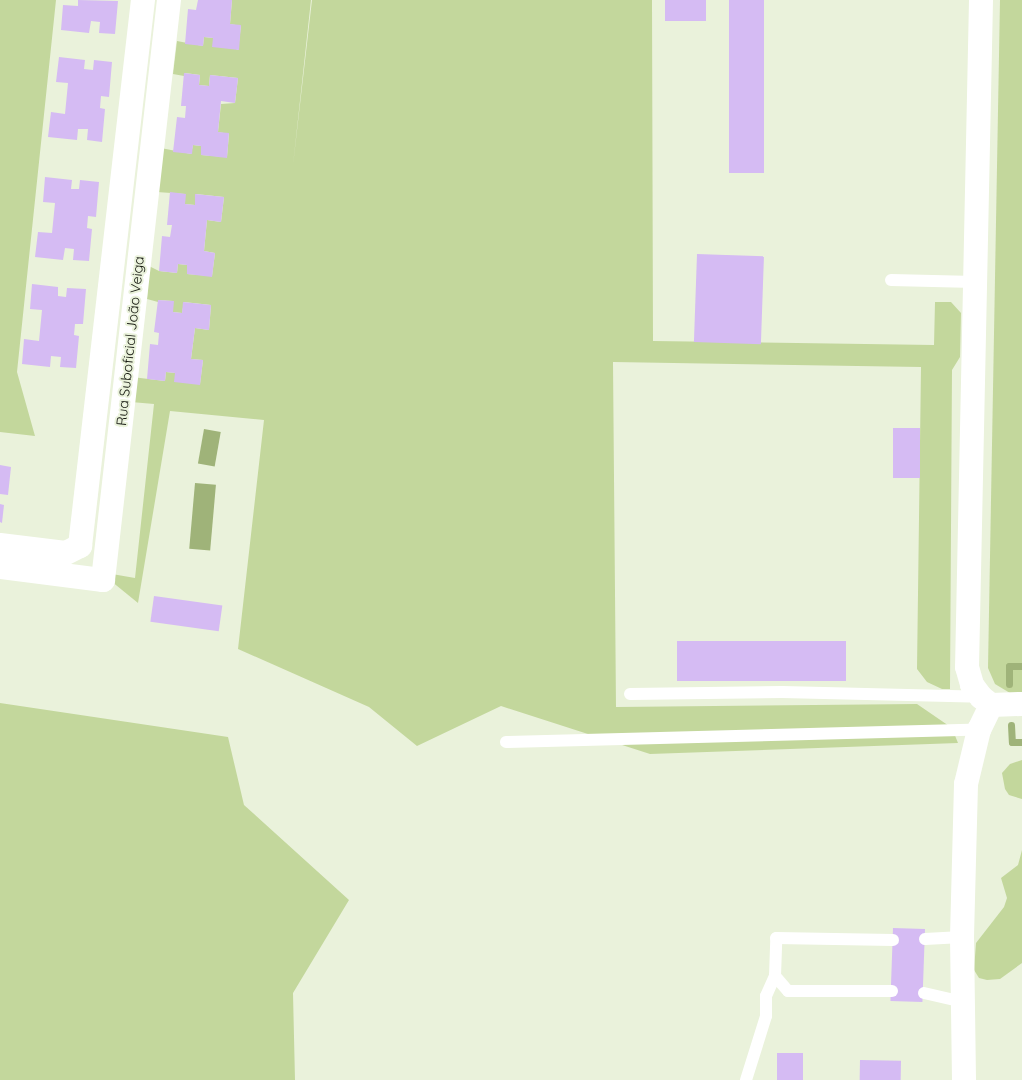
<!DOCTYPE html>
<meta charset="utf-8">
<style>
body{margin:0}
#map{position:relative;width:1022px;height:1080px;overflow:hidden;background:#eaf2db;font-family:Quicksand,sans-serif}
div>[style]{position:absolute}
.green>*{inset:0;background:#c3d79c}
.water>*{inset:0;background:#9fb379;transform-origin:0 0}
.stream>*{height:7px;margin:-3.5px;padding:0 3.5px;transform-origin:3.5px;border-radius:3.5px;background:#9fb379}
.building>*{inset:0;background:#d5bbf3;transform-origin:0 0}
.lane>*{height:12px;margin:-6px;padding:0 6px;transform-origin:6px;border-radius:6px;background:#fff}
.street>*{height:24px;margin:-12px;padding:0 12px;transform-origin:12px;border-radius:12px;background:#fff}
span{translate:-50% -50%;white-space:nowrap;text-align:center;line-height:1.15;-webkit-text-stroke:4px #eaf2db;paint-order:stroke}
.street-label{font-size:14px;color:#151810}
</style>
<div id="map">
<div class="green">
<i style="clip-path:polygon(0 0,56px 0,17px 372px,35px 436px,0 432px)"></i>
<i style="clip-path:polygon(232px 0,311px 0,293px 165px,312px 0,652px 0,653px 341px,934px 345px,935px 302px,951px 302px,961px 313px,960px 357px,952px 370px,950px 689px,942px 689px,927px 682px,917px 669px,921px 367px,613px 362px,616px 707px,917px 704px,952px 728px,958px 743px,650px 754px,501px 706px,417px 746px,369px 707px,238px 649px,264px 420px,170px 411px,138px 603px,111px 581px,112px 574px,135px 578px,154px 404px,131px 402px,132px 377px,165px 381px,166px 372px,175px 373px,200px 384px,203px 360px,191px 359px,195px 328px,209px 330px,211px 305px,184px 302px,182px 313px,173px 312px,173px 301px,158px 300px,158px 302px,147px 299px,149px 266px,159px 271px,177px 273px,178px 264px,187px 265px,187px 274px,212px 276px,215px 253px,204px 251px,207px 220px,221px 222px,224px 197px,196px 194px,195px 205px,185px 204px,185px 194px,157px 192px,161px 148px,191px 154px,193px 145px,201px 146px,201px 155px,227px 157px,229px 134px,218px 132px,221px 104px,235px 103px,238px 78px,210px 75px,209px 86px,199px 85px,200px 75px,185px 73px,184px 76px,173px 74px,177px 41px,203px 46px,204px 37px,213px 38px,238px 50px,241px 26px,230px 24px)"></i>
<i style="clip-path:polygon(1000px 0,1022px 0,1022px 693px,1010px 693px,995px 684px,988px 668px)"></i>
<i style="clip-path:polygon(0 703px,228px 737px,244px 805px,349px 900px,293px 993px,295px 1080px,0 1080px)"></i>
<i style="clip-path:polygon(1022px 760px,1022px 799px,1009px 795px,1005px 789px,1002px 773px,1010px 764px)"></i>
<i style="clip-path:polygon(1022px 850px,1022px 963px,1000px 979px,987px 980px,979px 978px,974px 970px,976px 943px,1004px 907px,1007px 898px,1001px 878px,1018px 865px)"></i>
</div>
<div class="water">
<i style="left:204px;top:429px;width:17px;height:35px;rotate:10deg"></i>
<i style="left:195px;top:483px;width:21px;height:66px;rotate:5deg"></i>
</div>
<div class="stream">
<i style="left:1009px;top:684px;width:18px;rotate:-90deg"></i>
<i style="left:1009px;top:666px;width:13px"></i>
<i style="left:1011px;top:725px;width:17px;rotate:87deg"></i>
<i style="left:1012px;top:742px;width:10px"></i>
</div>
<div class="building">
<i style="clip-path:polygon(78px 0,118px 1px,115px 34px,99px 33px,100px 22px,91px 21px,89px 33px,61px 30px,63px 5px,78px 6px)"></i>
<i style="clip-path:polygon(198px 0,232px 0,230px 24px,241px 25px,239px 50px,212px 47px,213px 38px,204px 37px,203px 46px,185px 44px,188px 9px,196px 10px)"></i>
<i style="left:665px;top:0;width:41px;height:21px"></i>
<i style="left:729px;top:0;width:35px;height:173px"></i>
<i style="clip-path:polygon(59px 57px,85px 60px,84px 69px,93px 70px,94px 60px,112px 62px,109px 97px,101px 96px,100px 108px,105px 109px,102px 142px,87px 140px,88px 129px,78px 129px,77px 140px,48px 137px,51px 112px,65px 114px,68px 83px,56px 82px)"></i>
<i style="clip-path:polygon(184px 73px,200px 75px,199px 85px,209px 86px,210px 75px,238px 78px,235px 103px,221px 101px,218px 132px,229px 133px,227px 158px,201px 155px,201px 146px,193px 145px,192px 154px,173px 152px,177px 117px,185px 118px,186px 106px,181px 106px)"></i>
<i style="clip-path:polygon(45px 177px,72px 180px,71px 189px,79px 189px,80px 180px,99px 182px,96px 217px,88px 216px,87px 228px,92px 229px,89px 261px,73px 260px,74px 249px,65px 248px,63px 260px,35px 257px,38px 232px,52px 233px,55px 203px,43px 202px)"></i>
<i style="clip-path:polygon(170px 192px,186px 194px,185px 204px,195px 205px,195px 194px,224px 197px,221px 222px,207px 220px,204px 251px,215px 253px,212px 277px,187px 274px,187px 265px,178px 264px,177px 273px,159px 271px,162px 236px,170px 237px,172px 225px,167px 225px)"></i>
<i style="left:697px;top:254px;width:67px;height:88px;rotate:2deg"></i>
<i style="clip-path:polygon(32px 284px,58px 287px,58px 296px,66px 297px,67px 288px,86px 289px,83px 324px,75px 324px,74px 335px,79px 336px,76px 368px,60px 367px,61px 357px,51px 356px,50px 367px,22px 364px,24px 339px,39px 341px,42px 310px,30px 309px)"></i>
<i style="clip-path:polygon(158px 300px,174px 301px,173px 312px,182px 313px,183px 302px,211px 305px,209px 330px,195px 328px,191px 359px,203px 360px,200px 385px,174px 382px,175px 373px,166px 372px,165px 381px,147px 379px,150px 344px,158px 345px,159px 333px,154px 332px)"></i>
<i style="left:893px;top:428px;width:27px;height:50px"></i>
<i style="clip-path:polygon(0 465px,11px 467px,8px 495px,0 494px)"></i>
<i style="clip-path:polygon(0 504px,4px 505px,2px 523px,0 522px)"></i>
<i style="left:154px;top:596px;width:69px;height:26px;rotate:8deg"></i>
<i style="left:677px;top:641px;width:169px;height:40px"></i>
<i style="left:893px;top:928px;width:32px;height:73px;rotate:2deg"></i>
<i style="left:777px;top:1053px;width:26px;height:27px"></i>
<i style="left:860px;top:1060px;width:41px;height:20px;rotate:1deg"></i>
</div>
<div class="lane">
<i style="left:891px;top:280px;width:84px;rotate:1.4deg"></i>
<i style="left:630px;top:694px;width:152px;rotate:-0.8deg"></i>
<i style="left:782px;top:692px;width:199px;rotate:1.4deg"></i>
<i style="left:506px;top:742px;width:473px;rotate:-1.5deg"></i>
<i style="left:925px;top:939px;width:37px;rotate:-3deg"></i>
<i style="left:775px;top:976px;width:20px;rotate:49deg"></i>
<i style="left:788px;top:991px;width:104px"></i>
<i style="left:924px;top:993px;width:39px;rotate:13deg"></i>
<i style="left:746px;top:1080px;width:67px;rotate:-72.6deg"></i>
<i style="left:766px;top:1016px;width:20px;rotate:-90deg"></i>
<i style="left:766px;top:996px;width:22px;rotate:-66deg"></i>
<i style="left:775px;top:976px;width:38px;rotate:-88deg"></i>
<i style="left:776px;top:938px;width:117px;rotate:1deg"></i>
</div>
<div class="street">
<i style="left:981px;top:0;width:667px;rotate:91.2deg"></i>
<i style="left:967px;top:667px;width:19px;rotate:74deg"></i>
<i style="left:972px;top:685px;width:15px;rotate:53deg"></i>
<i style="left:981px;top:697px;width:13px;rotate:39deg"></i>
<i style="left:991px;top:705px;width:31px;rotate:-2deg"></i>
<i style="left:0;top:545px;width:66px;rotate:6.9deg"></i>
<i style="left:66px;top:553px;width:16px;rotate:-27deg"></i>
<i style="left:80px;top:546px;width:550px;rotate:-83.42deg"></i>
<i style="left:0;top:567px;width:104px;rotate:7.2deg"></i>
<i style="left:103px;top:580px;width:584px;rotate:-83.51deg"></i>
<i style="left:964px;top:1080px;width:143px;rotate:-90.8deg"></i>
<i style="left:962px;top:937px;width:153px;rotate:-88.5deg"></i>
<i style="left:966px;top:784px;width:56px;rotate:-76.5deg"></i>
<i style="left:979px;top:730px;width:28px;rotate:-64deg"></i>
</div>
<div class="street-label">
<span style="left:130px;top:341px;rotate:-84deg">Rua Suboficial João Veiga</span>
</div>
</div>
